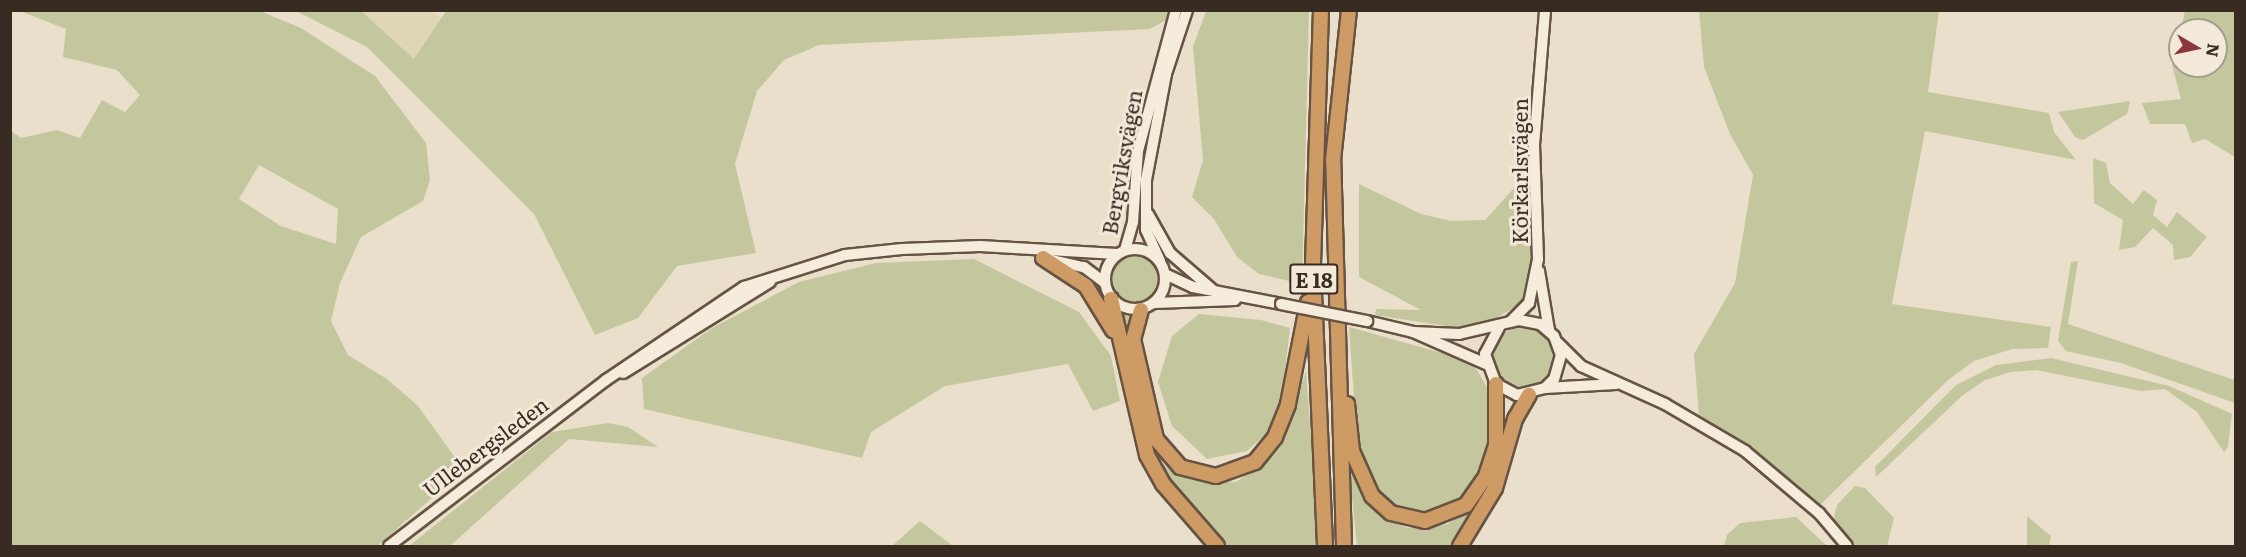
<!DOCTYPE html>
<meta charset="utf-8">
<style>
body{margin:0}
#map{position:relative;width:2246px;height:557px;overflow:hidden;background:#eadfca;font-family:Literata,serif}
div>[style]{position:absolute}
.farmland>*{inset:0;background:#dfd6b8}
.green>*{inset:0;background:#c4c79e}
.round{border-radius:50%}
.roads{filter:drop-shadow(2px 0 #665343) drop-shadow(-2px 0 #665343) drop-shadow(0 2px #665343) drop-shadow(0 -2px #665343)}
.secondary>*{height:10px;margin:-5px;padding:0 5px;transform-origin:5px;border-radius:5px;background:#f5ecdc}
.secondary>.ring{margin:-5px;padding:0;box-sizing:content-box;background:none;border:10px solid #f5ecdc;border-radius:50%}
.highway>*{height:14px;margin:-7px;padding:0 7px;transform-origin:7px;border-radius:7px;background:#ce9b65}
.bridges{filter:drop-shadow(2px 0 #665343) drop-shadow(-2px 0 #665343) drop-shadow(0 2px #665343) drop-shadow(0 -2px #665343)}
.secondary-bridge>*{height:10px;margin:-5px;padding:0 5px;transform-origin:5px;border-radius:5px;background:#f5ecdc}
span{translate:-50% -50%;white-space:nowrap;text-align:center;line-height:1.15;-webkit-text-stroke:6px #f2e9d8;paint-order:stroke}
.shield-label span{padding:2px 4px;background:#f2e9d8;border:2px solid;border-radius:4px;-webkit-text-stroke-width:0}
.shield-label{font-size:20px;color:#372b22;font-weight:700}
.street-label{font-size:21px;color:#372b22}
.frame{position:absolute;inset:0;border:12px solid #372b22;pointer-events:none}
.north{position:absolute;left:2168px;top:18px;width:60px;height:60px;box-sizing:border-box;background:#f2e9d8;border:2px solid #a79d8f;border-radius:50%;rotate:99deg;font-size:16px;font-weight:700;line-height:24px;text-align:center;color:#372b22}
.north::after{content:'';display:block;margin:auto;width:21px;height:27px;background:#8c373c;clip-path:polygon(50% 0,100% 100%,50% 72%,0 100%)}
</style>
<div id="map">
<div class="farmland">
<i style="clip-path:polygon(361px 11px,432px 11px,442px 18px,414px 60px)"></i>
</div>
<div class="green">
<i style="clip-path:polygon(evenodd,20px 11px,260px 11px,301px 28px,375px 76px,426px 143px,430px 180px,423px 201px,361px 237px,340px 283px,331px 321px,348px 355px,387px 379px,418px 406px,464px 470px,377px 546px,11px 546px,11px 131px,21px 138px,57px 130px,80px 138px,102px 100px,125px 112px,140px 95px,117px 70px,63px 57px,66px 29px,20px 11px,259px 165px,338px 209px,336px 244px,281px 226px,239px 199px,259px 165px)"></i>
<i style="clip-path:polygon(296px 11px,361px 11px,414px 59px,446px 11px,1169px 11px,1166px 20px,1150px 29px,819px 45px,784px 60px,757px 91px,735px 164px,756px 253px,677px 266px,638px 318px,595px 335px,534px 214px,367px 47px)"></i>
<i style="clip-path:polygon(1206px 11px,1309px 11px,1302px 284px,1259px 274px,1237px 257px,1214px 219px,1192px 197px,1203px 160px,1193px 47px)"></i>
<i style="clip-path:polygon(1699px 11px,1939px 11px,1928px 92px,2049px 113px,2054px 132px,2076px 160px,1925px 131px,1892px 304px,2051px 327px,2048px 348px,2012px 349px,1974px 361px,1948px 380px,1818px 507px,1747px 448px,1699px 416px,1694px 354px,1735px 283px,1753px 175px,1730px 134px,1704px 67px)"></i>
<i style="clip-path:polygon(2185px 11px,2235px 11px,2235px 157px,2205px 139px,2192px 143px,2185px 124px,2150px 124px,2142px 103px,2181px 99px,2172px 65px,2180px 33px,2180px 66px,2216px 66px,2216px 30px,2181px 30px)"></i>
<i style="clip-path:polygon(2130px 101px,2127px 114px,2083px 140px,2075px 137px,2058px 112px)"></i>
<i style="clip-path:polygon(1526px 149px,1532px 271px,1526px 300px,1490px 322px,1459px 328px,1375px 315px,1376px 309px,1421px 310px,1359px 277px,1359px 184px,1421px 214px,1451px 221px,1485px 220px,1516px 186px)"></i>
<i style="clip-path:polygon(2093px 158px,2106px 163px,2110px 183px,2133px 204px,2144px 190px,2157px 200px,2153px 215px,2167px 227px,2177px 212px,2207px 237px,2190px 257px,2174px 260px,2173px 245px,2153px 228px,2135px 247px,2119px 250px,2123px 220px,2094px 203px)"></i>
<i class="round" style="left:1111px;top:256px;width:48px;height:48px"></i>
<i style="clip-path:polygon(974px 259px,1079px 312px,1111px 356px,1120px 401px,1093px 411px,1068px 364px,945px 386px,871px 432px,862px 458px,644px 409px,642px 378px,712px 328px,799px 282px,876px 263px)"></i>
<i style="clip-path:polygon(2078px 261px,2068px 324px,2235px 380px,2235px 403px,2121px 363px,2066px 351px,2058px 341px,2071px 262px)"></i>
<i style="clip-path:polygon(1118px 313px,1132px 317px,1127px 335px,1148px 433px,1160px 461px,1174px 473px,1194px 480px,1236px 482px,1268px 461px,1281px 446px,1306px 371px,1319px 546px,1222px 546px,1166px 479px,1151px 452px)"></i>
<i style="clip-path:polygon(1199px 314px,1261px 320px,1290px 328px,1281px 403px,1268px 432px,1247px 451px,1207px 459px,1172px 426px,1158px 382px,1172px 336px)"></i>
<i class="round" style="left:1493px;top:327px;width:60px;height:60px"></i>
<i style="clip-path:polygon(1349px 327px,1463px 359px,1477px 370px,1488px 389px,1494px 426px,1487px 459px,1472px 493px,1449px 509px,1429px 518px,1389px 505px,1370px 483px,1357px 440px)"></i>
<i style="clip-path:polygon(2051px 358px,2169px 386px,2232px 414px,2228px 447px,2224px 452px,2197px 412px,2165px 389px,2141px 391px,2036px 370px,2011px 372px,1985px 380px,1963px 395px,1876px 477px,1875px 467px,1956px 385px,1996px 365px)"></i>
<i style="clip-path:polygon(608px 423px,628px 427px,658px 447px,569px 439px,450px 546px,409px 546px,552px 432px)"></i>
<i style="clip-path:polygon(1349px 467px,1365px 500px,1386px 520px,1408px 528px,1448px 524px,1478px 502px,1481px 505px,1454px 546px,1357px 546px)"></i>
<i style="clip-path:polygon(1855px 486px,1865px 488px,1894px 518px,1887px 546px,1855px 546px,1833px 521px,1837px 505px)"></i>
<i style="clip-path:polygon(2027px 516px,2051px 536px,2049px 546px,2027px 546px)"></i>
<i style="clip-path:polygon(1796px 517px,1827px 546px,1724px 546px,1727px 535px,1740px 523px)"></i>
<i style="clip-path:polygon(920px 521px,953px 546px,892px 546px)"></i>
</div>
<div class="roads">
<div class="secondary">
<i style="left:1148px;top:214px;width:45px;rotate:60.6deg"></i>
<i style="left:1170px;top:253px;width:57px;rotate:40.7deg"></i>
<i class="ring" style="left:1105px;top:249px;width:50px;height:50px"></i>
<i style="left:1125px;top:250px;width:29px;rotate:-74deg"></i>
<i style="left:1133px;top:222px;width:71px;rotate:-86deg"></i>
<i style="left:1138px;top:151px;width:146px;rotate:-74.9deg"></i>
<i style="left:1048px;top:259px;width:37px;rotate:13deg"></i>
<i style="left:1084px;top:267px;width:26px;rotate:37deg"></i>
<i style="left:1160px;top:261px;width:34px;rotate:-114deg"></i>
<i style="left:1146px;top:230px;width:50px;rotate:-90deg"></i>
<i style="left:1146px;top:180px;width:108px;rotate:-79.3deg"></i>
<i style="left:1166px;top:74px;width:67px;rotate:-71.8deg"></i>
<i style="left:1539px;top:271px;width:60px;rotate:80.4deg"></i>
<i style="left:1165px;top:274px;width:31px;rotate:25deg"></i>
<i style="left:1193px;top:287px;width:90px;rotate:10.9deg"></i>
<i style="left:1155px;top:303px;width:80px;rotate:-2.1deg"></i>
<i style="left:1367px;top:321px;width:47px;rotate:13.4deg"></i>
<i style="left:1413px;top:332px;width:80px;rotate:23.7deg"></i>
<i style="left:1510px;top:322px;width:27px;rotate:-45deg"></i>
<i style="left:1529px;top:303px;width:45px;rotate:-78.4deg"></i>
<i style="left:1538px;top:259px;width:114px;rotate:-92deg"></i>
<i style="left:1534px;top:145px;width:135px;rotate:-85.3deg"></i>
<i style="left:1413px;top:332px;width:46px;rotate:2.5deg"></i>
<i style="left:1459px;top:334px;width:62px;rotate:-13.1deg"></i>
<i style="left:1519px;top:320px;width:21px;rotate:11deg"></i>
<i style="left:1540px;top:324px;width:18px;rotate:41deg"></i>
<i style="left:1554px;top:336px;width:20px;rotate:70deg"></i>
<i style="left:1561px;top:355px;width:25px;rotate:106deg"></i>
<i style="left:1554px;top:379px;width:13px;rotate:135deg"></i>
<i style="left:1545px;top:388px;width:29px;rotate:166deg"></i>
<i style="left:1517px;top:395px;width:24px;rotate:-152deg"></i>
<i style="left:1496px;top:384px;width:32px;rotate:-110deg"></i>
<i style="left:1485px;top:354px;width:30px;rotate:-62deg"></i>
<i style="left:1558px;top:343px;width:33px;rotate:45deg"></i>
<i style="left:1581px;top:366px;width:92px;rotate:24.3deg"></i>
<i style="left:1665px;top:404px;width:93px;rotate:30.4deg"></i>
<i style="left:1745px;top:451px;width:97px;rotate:40deg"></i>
<i style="left:1819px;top:513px;width:43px;rotate:49.7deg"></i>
<i style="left:623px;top:373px;width:173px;rotate:-31.8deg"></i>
<i style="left:1545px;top:388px;width:71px;rotate:-3.2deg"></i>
<i style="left:389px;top:546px;width:273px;rotate:-37.4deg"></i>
<i style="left:606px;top:380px;width:166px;rotate:-34deg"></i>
<i style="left:744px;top:287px;width:106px;rotate:-17.6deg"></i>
<i style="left:845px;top:255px;width:57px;rotate:-6deg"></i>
<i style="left:902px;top:249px;width:78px;rotate:-2.2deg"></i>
<i style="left:980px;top:246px;width:137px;rotate:3.3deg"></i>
</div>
<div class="highway">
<i style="left:1321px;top:10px;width:260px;rotate:91.8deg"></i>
<i style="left:1313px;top:270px;width:276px;rotate:87.5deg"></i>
<i style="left:1043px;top:258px;width:51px;rotate:33.1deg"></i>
<i style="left:1086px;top:286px;width:52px;rotate:58.5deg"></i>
<i style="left:1111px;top:299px;width:160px;rotate:77deg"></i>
<i style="left:1147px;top:455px;width:33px;rotate:61deg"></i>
<i style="left:1163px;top:484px;width:82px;rotate:48.9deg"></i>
<i style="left:1141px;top:310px;width:30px;rotate:105deg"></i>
<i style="left:1133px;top:339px;width:103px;rotate:77deg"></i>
<i style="left:1156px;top:439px;width:37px;rotate:49deg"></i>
<i style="left:1180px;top:467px;width:37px;rotate:14deg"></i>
<i style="left:1216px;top:476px;width:41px;rotate:-19.7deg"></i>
<i style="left:1255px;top:462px;width:32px;rotate:-51deg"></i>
<i style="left:1275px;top:437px;width:35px;rotate:-68deg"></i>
<i style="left:1288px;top:404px;width:104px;rotate:-78.9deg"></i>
<i style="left:1347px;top:404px;width:47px;rotate:83.9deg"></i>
<i style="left:1352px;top:451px;width:49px;rotate:66deg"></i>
<i style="left:1372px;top:496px;width:25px;rotate:42deg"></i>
<i style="left:1391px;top:513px;width:35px;rotate:13deg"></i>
<i style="left:1425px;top:521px;width:44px;rotate:-21.3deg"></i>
<i style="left:1466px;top:505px;width:35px;rotate:-55deg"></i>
<i style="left:1486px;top:476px;width:33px;rotate:-72deg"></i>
<i style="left:1496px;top:445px;width:61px;rotate:-90deg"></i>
<i style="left:1344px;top:546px;width:386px;rotate:-91.6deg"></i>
<i style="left:1333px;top:160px;width:151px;rotate:-83.9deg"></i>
<i style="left:1460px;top:546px;width:68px;rotate:-58.9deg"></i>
<i style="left:1495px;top:488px;width:72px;rotate:-73.8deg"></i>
<i style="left:1515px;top:419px;width:28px;rotate:-60deg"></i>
</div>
</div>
<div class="bridges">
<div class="secondary-bridge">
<i style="left:1281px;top:304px;width:88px;rotate:11.2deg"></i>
</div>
</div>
<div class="shield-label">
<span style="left:1314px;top:279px">E 18</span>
</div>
<div class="street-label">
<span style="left:1121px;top:162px;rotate:-80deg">Bergviksvägen</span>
<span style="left:1519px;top:171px;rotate:-90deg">Körkarlsvägen</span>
<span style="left:485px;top:446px;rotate:-37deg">Ullebergsleden</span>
</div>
<div class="frame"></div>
<div class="north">N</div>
</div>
